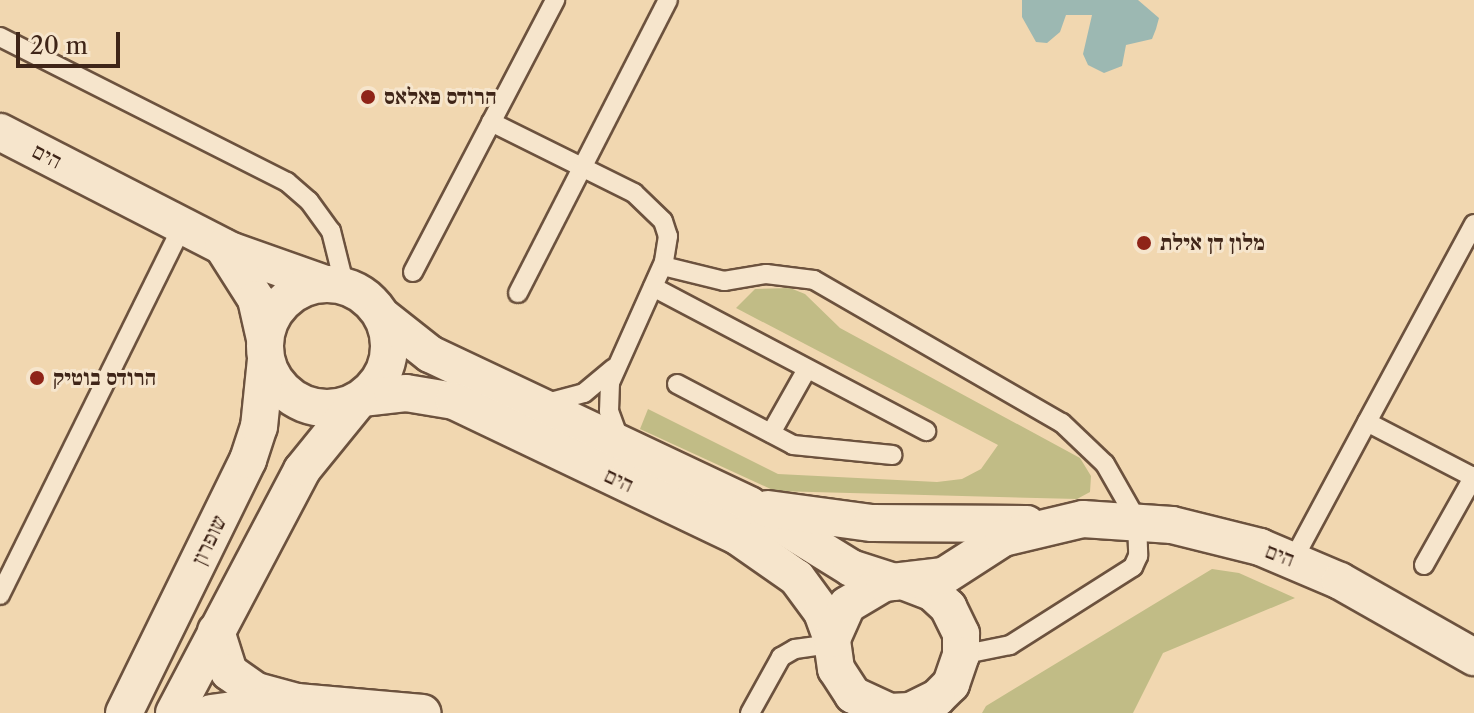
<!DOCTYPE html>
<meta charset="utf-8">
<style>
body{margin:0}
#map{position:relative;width:1474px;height:713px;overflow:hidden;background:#f1d7b0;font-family:"Libre Caslon Text","Frank Ruhl Libre",serif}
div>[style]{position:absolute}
.green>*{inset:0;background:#c1bc86}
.water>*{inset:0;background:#9cb8b2}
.roads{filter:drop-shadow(2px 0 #6c523e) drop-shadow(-2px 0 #6c523e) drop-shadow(0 2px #6c523e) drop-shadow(0 -2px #6c523e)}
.service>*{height:18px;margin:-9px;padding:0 9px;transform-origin:9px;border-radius:9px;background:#f6e5cc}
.minor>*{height:36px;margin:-18px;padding:0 18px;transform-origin:18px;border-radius:18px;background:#f6e5cc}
.minor>.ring{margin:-18px;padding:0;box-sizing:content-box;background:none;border:36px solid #f6e5cc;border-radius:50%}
.dots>*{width:22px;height:22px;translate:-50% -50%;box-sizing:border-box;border:4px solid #f6e5cc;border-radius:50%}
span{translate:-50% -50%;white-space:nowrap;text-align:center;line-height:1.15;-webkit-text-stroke:6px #f6e5cc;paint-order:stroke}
.poi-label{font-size:22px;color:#3f2518;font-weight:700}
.left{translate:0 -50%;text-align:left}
.street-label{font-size:22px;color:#3f2518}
.scale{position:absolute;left:16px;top:32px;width:104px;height:36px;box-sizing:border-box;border:4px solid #3f2518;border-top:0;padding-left:10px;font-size:24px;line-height:28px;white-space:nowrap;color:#3f2518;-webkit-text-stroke:6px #f6e5cc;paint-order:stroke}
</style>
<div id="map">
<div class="green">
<i style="clip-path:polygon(790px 288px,805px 294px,840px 328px,1080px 458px,1091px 476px,1090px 492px,1077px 499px,775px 491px,640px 429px,648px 409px,778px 474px,937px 482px,962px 479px,981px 469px,998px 445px,736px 308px,755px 289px)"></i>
<i style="clip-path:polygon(1212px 569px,1239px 573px,1295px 598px,1163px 653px,1133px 713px,982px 713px,986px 706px)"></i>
</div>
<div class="water">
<i style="clip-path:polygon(1138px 0,1159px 18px,1156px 29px,1152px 39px,1126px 45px,1122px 66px,1104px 73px,1088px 65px,1083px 54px,1092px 15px,1066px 15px,1060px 32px,1047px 43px,1036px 42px,1022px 17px,1022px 0)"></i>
</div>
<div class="roads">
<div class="service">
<i style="left:0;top:37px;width:322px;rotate:26.8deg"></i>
<i style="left:287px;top:182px;width:29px;rotate:41deg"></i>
<i style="left:309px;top:201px;width:37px;rotate:54deg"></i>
<i style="left:331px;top:231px;width:58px;rotate:76deg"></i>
<i style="left:491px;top:122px;width:160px;rotate:26.4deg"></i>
<i style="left:634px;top:193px;width:40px;rotate:44deg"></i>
<i style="left:663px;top:221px;width:16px;rotate:72deg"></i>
<i style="left:668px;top:236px;width:26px;rotate:99deg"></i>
<i style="left:664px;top:262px;width:133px;rotate:114.1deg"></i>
<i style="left:610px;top:383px;width:28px;rotate:92deg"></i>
<i style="left:609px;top:411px;width:32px;rotate:70deg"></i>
<i style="left:663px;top:266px;width:63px;rotate:13.8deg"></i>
<i style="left:724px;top:281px;width:43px;rotate:-9.5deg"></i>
<i style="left:766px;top:274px;width:48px;rotate:7.1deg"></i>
<i style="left:814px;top:280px;width:286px;rotate:30deg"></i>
<i style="left:1062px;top:423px;width:59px;rotate:43.6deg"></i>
<i style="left:1105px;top:464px;width:64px;rotate:60.3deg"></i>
<i style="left:1137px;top:520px;width:36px;rotate:88deg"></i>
<i style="left:1138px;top:556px;width:12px;rotate:114deg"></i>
<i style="left:1133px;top:567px;width:146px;rotate:147.6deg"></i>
<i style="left:1010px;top:645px;width:50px;rotate:168.5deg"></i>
<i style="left:413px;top:272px;width:307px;rotate:-62.4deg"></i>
<i style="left:653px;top:287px;width:309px;rotate:27.8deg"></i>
<i style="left:518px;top:293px;width:329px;rotate:-62.9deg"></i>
<i style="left:677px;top:384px;width:131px;rotate:27.7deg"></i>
<i style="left:793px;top:445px;width:100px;rotate:5.7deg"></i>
<i style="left:547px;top:403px;width:38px;rotate:-15deg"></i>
<i style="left:584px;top:393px;width:38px;rotate:-40deg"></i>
<i style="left:771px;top:433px;width:73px;rotate:-60.6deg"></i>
<i style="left:1473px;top:477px;width:119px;rotate:-152.6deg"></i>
<i style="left:1367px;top:422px;width:225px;rotate:-61.6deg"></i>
<i style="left:1293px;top:560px;width:157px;rotate:-61.8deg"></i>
<i style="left:1424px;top:565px;width:102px;rotate:-60.7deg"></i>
<i style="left:0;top:595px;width:411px;rotate:-63.7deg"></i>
<i style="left:750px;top:713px;width:64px;rotate:-61deg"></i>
<i style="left:781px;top:657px;width:16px;rotate:-30deg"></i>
<i style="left:795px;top:649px;width:37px;rotate:-8deg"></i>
</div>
<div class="minor">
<i style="left:0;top:132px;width:261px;rotate:27.2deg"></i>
<i style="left:232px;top:251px;width:99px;rotate:19.5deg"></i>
<i style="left:223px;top:247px;width:62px;rotate:57.6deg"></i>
<i style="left:256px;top:299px;width:41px;rotate:77.3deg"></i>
<i class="ring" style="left:265px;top:284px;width:88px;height:88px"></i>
<i style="left:382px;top:316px;width:61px;rotate:38.4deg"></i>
<i style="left:430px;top:354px;width:353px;rotate:25.3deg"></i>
<i style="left:749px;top:505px;width:120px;rotate:31.7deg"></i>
<i style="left:851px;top:568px;width:45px;rotate:18deg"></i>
<i style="left:362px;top:398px;width:44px;rotate:-6.5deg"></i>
<i style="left:406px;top:393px;width:49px;rotate:9.5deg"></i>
<i style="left:454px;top:401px;width:314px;rotate:25.5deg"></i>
<i style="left:737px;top:536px;width:73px;rotate:35deg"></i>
<i style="left:797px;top:578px;width:42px;rotate:53.7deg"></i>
<i style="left:822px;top:612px;width:29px;rotate:70deg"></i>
<i style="left:768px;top:509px;width:105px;rotate:7.7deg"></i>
<i style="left:872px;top:523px;width:155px;rotate:0.4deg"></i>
<i style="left:905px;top:582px;width:30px;rotate:21deg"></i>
<i style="left:933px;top:593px;width:21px;rotate:43deg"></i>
<i style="left:948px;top:607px;width:30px;rotate:64deg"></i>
<i style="left:961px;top:634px;width:21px;rotate:90deg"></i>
<i style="left:961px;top:655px;width:31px;rotate:109deg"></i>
<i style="left:951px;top:684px;width:20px;rotate:135deg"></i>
<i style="left:937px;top:698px;width:30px;rotate:154deg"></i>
<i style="left:910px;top:711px;width:20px;rotate:177deg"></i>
<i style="left:890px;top:712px;width:41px;rotate:-155.3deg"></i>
<i style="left:853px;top:695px;width:31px;rotate:-123deg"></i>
<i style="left:836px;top:669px;width:30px;rotate:-98deg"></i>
<i style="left:832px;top:639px;width:37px;rotate:-66deg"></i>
<i style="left:847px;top:605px;width:43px;rotate:-30.7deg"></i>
<i style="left:884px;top:583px;width:60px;rotate:-6.7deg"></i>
<i style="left:944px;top:576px;width:70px;rotate:-32.8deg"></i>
<i style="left:1003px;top:538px;width:82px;rotate:-13.4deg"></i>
<i style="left:1083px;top:519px;width:89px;rotate:3.9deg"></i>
<i style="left:1172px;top:525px;width:91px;rotate:14deg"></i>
<i style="left:1260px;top:547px;width:87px;rotate:23deg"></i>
<i style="left:1340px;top:581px;width:154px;rotate:29.6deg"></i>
<i style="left:216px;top:631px;width:43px;rotate:72.4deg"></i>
<i style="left:229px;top:672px;width:33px;rotate:35deg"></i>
<i style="left:256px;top:691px;width:42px;rotate:15deg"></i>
<i style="left:297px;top:702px;width:126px;rotate:5deg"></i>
<i style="left:124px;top:713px;width:282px;rotate:-63.9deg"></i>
<i style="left:248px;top:460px;width:35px;rotate:-72deg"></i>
<i style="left:259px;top:427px;width:68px;rotate:-84.1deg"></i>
<i style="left:174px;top:713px;width:275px;rotate:-62.2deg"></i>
<i style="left:302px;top:470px;width:89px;rotate:-50.9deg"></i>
<i style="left:211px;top:713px;width:75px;rotate:-7.7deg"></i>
</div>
</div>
<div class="dots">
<i style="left:368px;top:97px;background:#8f2418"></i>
<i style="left:1144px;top:243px;background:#8f2418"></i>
<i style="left:37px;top:378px;background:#8f2418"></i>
</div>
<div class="poi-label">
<span class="left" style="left:384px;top:97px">הרודס פאלאס</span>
<span class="left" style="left:1160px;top:243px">מלון דן אילת</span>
<span class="left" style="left:53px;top:378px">הרודס בוטיק</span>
</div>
<div class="street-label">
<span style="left:47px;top:156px;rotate:27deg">הים</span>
<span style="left:619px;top:480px;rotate:25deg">הים</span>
<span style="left:209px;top:540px;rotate:-64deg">שופרון</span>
<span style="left:1280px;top:555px;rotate:21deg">הים</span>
</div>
<div class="scale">20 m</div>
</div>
